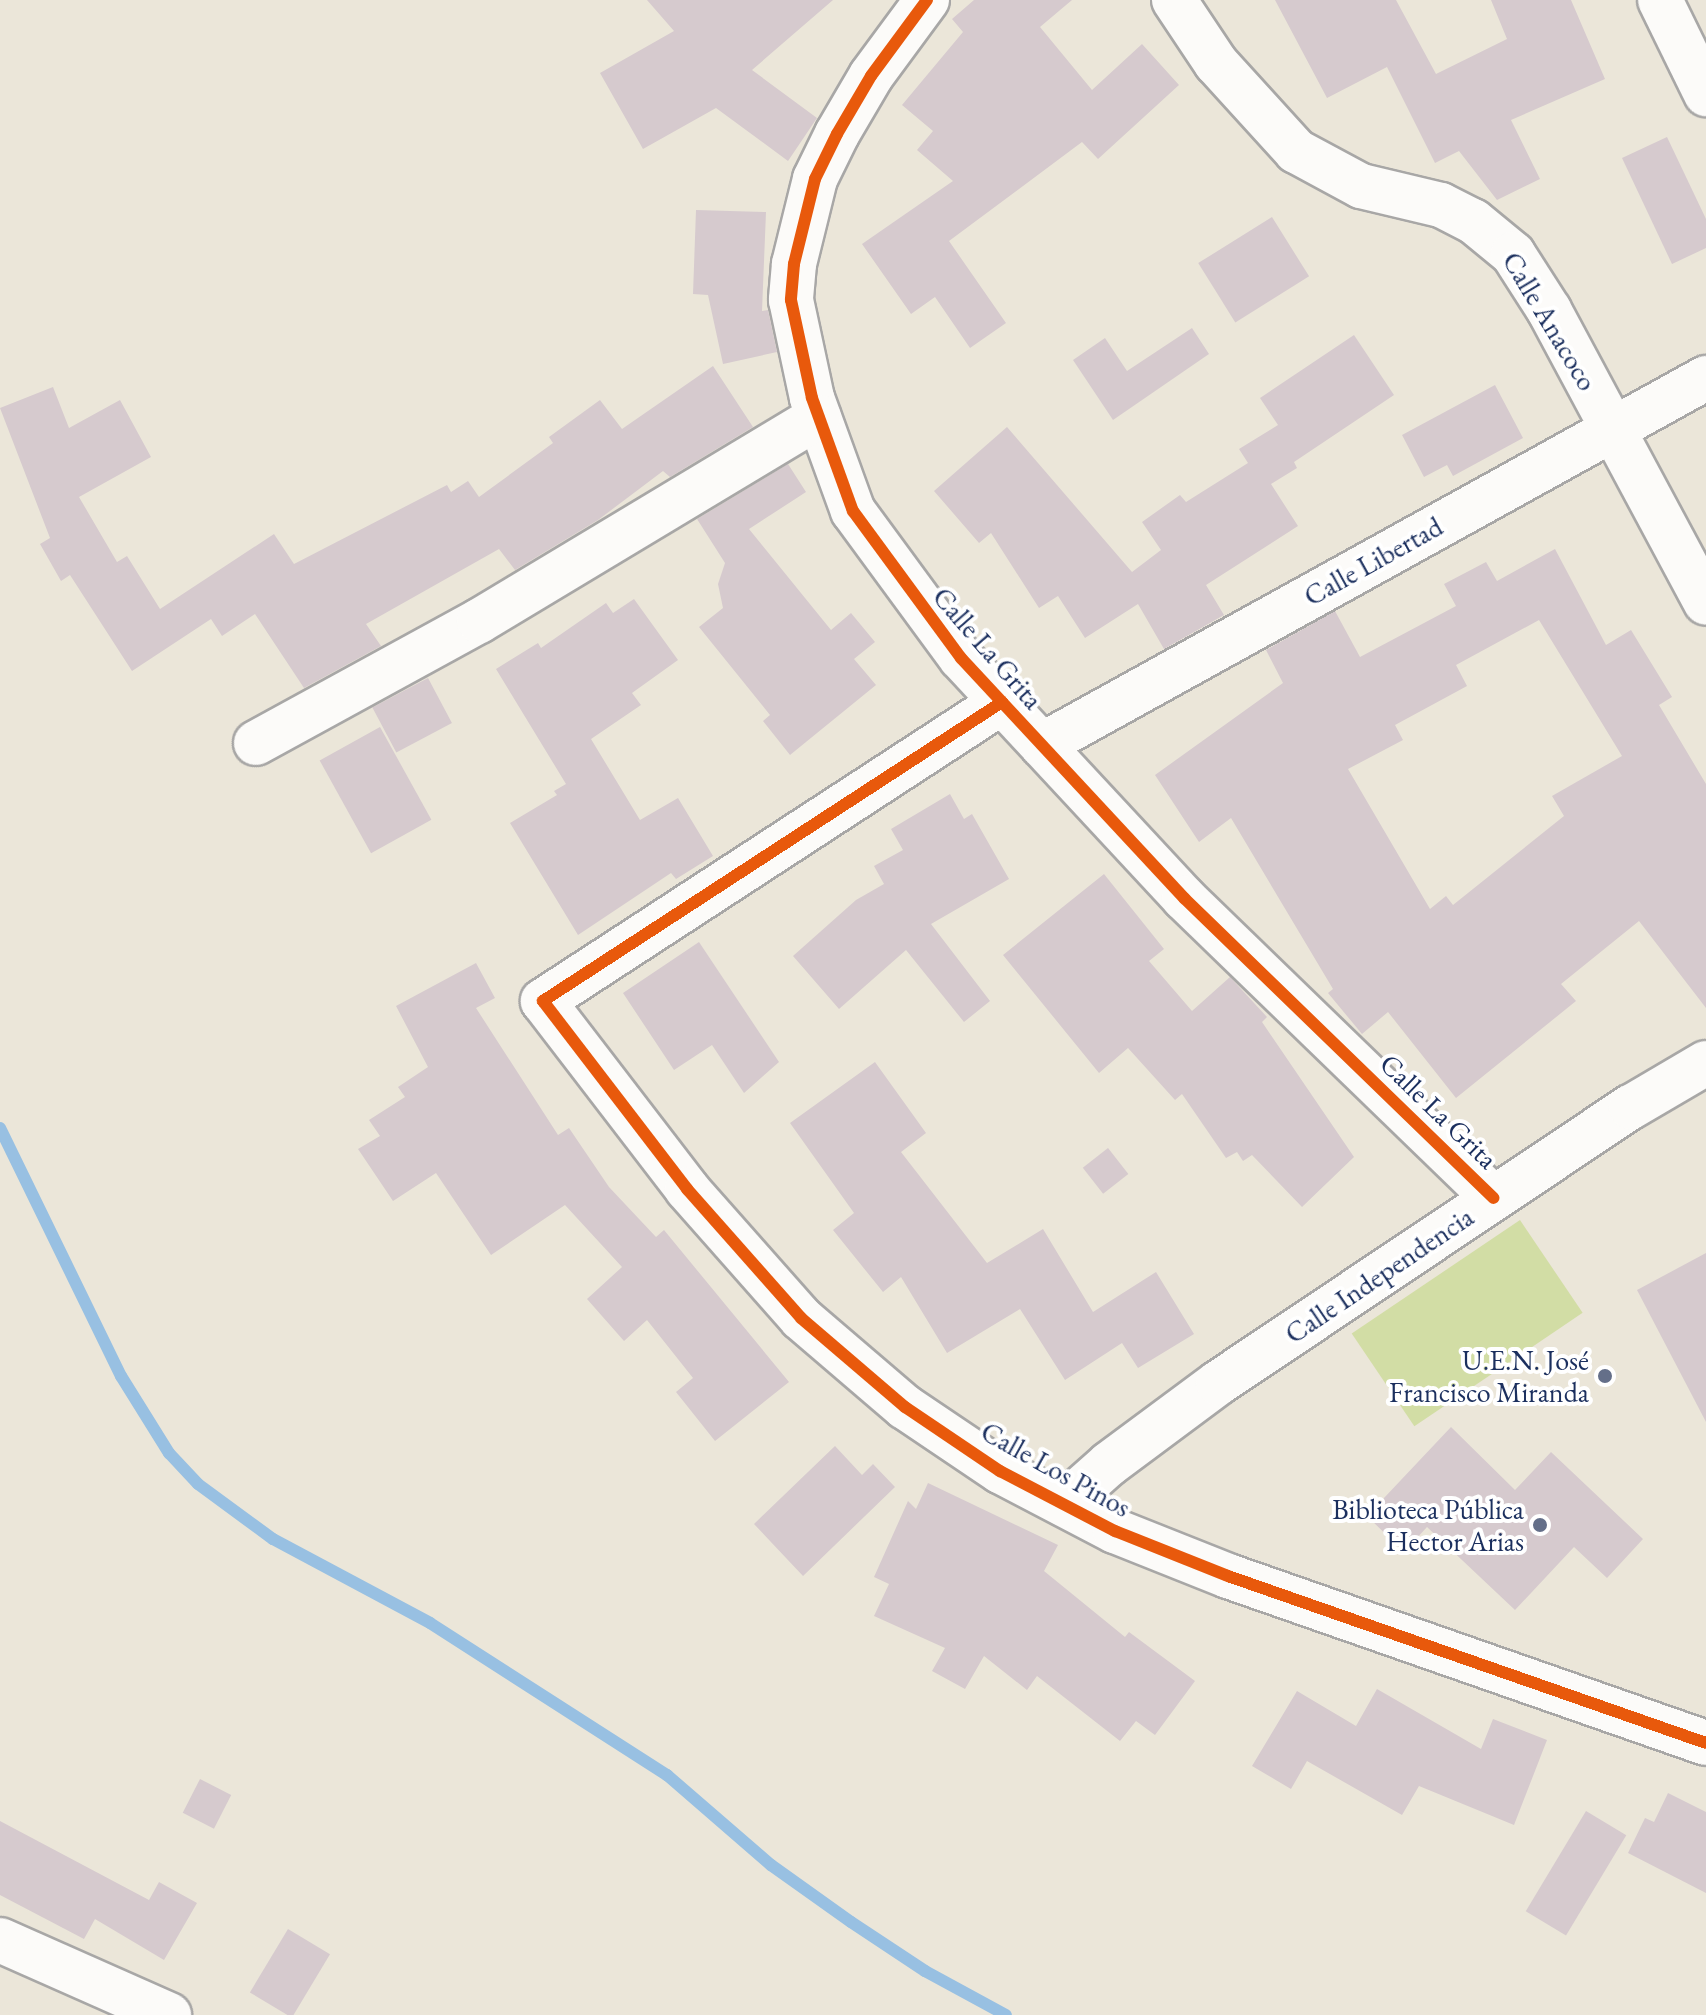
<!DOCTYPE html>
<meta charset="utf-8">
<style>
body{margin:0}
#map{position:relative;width:1706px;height:2015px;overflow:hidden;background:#ebe6d9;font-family:"EB Garamond",serif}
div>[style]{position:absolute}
.green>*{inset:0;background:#d2dda5;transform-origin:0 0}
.stream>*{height:12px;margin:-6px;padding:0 6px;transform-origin:6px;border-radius:6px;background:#98c0e2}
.building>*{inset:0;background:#d6cace;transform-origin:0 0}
.roads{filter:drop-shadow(2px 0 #a8a7a6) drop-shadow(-2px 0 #a8a7a6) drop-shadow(0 2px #a8a7a6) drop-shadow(0 -2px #a8a7a6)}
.minor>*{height:44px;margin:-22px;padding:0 22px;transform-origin:22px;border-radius:22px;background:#fcfbf9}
.cycleway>*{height:12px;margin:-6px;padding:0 6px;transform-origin:6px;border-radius:6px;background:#e8590c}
.dots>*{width:22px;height:22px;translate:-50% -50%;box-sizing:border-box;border:4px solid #fff;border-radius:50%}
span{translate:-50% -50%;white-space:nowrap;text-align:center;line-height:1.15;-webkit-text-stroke:8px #fff;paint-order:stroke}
.street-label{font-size:28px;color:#1b2f5e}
.poi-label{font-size:28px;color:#1b2f5e}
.right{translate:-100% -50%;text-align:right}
</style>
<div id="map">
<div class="green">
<i style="left:1520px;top:1220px;width:112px;height:203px;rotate:56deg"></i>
</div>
<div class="stream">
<i style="left:0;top:1128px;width:276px;rotate:64deg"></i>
<i style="left:121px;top:1376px;width:91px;rotate:58.1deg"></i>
<i style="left:169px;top:1453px;width:42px;rotate:46.9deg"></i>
<i style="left:198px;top:1484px;width:93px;rotate:36.3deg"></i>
<i style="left:273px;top:1539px;width:178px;rotate:28.1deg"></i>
<i style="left:430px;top:1623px;width:282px;rotate:32.7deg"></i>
<i style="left:667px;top:1775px;width:138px;rotate:40.9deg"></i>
<i style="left:771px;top:1865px;width:98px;rotate:35.5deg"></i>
<i style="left:851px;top:1922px;width:89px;rotate:33.5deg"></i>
<i style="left:925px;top:1971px;width:92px;rotate:28.5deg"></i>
</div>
<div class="building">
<i style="clip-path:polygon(647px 0,833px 0,752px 70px,817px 118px,788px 161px,716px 108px,643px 149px,600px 73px,674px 31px)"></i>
<i style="clip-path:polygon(974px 0,1072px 0,1040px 27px,1092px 90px,1142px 44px,1179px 85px,1098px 159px,1082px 142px,949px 241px,1006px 323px,970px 348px,935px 297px,911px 314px,862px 244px,953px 181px,917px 150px,933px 131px,902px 105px,963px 32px,952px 19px)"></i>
<i style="clip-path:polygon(1275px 0,1396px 0,1436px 74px,1507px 39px,1491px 0,1571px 0,1605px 79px,1511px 120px,1540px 179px,1497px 200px,1459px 151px,1435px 163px,1387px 67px,1327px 98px)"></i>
<i style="clip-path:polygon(1667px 137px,1706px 219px,1706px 248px,1672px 264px,1622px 158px)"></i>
<i style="clip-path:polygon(696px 210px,766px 212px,762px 311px,768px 310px,777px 352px,723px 364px,708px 295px,693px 294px)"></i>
<i style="left:1272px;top:217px;width:70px;height:87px;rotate:58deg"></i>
<i style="clip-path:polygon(1192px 328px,1209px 354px,1113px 420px,1073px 360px,1105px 338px,1127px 371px)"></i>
<i style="clip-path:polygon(1354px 335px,1394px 395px,1294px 462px,1297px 468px,1271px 484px,1298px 526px,1206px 585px,1224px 615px,1164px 649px,1138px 604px,1085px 638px,1058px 596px,1039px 608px,991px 533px,979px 543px,934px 491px,1007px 427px,1132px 572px,1161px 550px,1142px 522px,1180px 495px,1186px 502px,1248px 463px,1239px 449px,1278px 425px,1260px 398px)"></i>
<i style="clip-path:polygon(713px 366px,753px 427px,670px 477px,663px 471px,598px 520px,515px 570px,499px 549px,366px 624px,381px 646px,304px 688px,255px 614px,222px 636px,211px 619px,132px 671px,70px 575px,61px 581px,40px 544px,50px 538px,0 408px,53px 387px,69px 428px,120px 400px,151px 457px,79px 497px,117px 562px,127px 556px,160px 609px,274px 534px,294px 564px,447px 485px,451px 492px,468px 481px,479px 497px,553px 443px,549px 437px,600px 400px,622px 429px)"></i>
<i style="clip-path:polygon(1495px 385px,1523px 438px,1453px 476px,1447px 465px,1424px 477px,1402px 435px)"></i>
<i style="clip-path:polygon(788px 464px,806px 492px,749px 529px,831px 630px,851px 613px,875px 642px,854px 659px,876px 685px,790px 755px,763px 721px,770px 715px,699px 627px,723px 608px,718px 584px,725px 563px,697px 519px)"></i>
<i style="clip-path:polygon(evenodd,1555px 549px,1606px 645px,1631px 630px,1672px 697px,1659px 705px,1706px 784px,1706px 1008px,1639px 921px,1561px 984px,1576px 1001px,1456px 1098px,1388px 1012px,1362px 1034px,1328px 993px,1333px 989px,1231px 818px,1199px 842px,1155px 775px,1283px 683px,1266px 650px,1335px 611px,1360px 657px,1456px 606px,1444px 584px,1486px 562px,1497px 581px,1555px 549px,1539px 620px,1622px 756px,1552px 796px,1564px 816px,1453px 905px,1446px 896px,1430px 909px,1348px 769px,1403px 740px,1395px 725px,1467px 686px,1456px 665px,1539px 620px)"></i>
<i style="clip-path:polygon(634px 599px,678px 660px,632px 693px,641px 705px,591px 739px,640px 820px,678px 798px,713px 856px,676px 879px,671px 873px,578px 935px,510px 823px,557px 795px,554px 791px,566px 784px,496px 669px,538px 643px,541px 648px,606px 603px,613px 613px)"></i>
<i style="left:428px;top:678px;width:51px;height:63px;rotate:62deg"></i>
<i style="left:380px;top:727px;width:106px;height:69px;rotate:61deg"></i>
<i style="clip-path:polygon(950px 794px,964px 819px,972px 814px,1009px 879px,931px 924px,990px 1001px,964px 1022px,906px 950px,839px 1009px,793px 956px,856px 900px,884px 884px,874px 866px,903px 850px,891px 829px)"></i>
<i style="clip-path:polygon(1104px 874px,1164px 949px,1149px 961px,1192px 1011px,1230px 977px,1267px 1017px,1262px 1022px,1354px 1157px,1302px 1207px,1252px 1155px,1243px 1161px,1237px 1152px,1226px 1158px,1182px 1094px,1175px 1100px,1128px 1048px,1099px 1073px,1003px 955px)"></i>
<i style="clip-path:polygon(699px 942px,779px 1062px,744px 1093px,712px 1045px,674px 1070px,623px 993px)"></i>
<i style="clip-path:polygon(476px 963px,495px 998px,476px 1008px,558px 1135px,569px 1128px,609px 1187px,656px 1237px,664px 1230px,789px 1382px,715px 1441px,676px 1392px,693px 1378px,647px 1320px,624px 1341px,587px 1299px,622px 1267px,565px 1205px,491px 1255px,436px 1173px,393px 1201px,358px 1149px,380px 1136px,369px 1120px,405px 1097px,398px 1087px,428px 1067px,396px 1006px)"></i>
<i style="clip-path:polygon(875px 1062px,926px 1133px,901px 1152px,987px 1263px,1043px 1229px,1093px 1312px,1156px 1272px,1194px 1334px,1138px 1368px,1122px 1343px,1065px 1380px,1020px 1309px,947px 1353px,901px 1277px,883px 1292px,833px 1230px,854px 1213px,790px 1123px)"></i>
<i style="left:1108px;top:1148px;width:33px;height:32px;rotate:52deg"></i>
<i style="clip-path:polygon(1706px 1253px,1706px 1422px,1637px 1290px)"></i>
<i style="clip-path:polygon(1451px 1427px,1515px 1490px,1551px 1452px,1643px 1539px,1607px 1578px,1574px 1547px,1515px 1610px,1427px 1527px,1404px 1552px,1367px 1516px)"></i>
<i style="clip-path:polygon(835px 1446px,862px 1475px,873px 1464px,895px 1487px,803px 1576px,754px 1524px)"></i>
<i style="clip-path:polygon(928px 1483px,1058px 1545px,1044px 1571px,1125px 1637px,1129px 1632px,1195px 1681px,1155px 1735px,1136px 1721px,1120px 1741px,1037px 1676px,1027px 1690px,984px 1656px,965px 1689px,932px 1671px,945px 1648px,874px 1616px,889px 1584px,874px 1577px,908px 1501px,916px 1509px)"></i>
<i style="clip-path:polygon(1377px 1689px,1481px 1749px,1493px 1719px,1547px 1740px,1514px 1825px,1419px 1786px,1402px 1815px,1307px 1761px,1291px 1789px,1252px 1766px,1297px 1691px,1356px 1726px)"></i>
<i style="left:200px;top:1779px;width:35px;height:38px;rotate:27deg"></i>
<i style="clip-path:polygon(1668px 1793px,1706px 1812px,1706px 1893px,1628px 1853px,1645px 1818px,1654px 1822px)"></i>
<i style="left:1586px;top:1811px;width:47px;height:117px;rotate:31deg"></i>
<i style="clip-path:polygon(0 1821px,149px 1900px,159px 1882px,197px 1903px,164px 1960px,95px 1919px,84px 1939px,0 1895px)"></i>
<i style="left:288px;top:1929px;width:49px;height:74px;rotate:31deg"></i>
</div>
<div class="roads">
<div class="minor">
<i style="left:927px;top:0;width:94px;rotate:126.4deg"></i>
<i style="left:871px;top:76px;width:67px;rotate:120.4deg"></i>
<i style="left:837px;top:134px;width:50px;rotate:116.1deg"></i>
<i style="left:815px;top:179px;width:88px;rotate:103.9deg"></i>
<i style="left:794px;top:264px;width:36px;rotate:95deg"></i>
<i style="left:791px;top:300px;width:100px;rotate:77.9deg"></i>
<i style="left:812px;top:398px;width:120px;rotate:70.1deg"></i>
<i style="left:853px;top:511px;width:182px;rotate:53.7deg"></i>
<i style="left:961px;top:658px;width:328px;rotate:47.1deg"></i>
<i style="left:1184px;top:898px;width:431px;rotate:44.1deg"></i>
<i style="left:1174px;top:0;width:76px;rotate:56.3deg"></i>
<i style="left:1216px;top:63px;width:119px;rotate:47.7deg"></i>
<i style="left:1296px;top:151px;width:74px;rotate:28.3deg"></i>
<i style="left:1361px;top:186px;width:82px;rotate:13.4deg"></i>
<i style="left:1441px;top:205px;width:36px;rotate:27deg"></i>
<i style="left:1473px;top:221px;width:52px;rotate:39.5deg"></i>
<i style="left:1513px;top:254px;width:67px;rotate:57.3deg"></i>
<i style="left:1549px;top:310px;width:332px;rotate:61.8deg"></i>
<i style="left:1660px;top:0;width:105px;rotate:63.9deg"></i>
<i style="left:1002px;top:702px;width:548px;rotate:146.92deg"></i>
<i style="left:543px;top:1001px;width:237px;rotate:52.5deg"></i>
<i style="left:687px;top:1189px;width:172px;rotate:48.5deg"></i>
<i style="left:801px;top:1318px;width:137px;rotate:40.6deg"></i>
<i style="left:905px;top:1407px;width:115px;rotate:34deg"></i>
<i style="left:1000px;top:1471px;width:130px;rotate:27.6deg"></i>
<i style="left:1115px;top:1531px;width:122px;rotate:21.7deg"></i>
<i style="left:1228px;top:1576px;width:506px;rotate:19.26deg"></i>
<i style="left:256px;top:743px;width:254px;rotate:-28.7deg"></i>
<i style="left:479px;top:621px;width:396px;rotate:-31deg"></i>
<i style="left:1042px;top:745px;width:759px;rotate:-28.93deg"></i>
<i style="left:1064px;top:1504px;width:60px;rotate:-41.6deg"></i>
<i style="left:1109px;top:1464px;width:136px;rotate:-36.6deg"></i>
<i style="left:1218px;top:1383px;width:497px;rotate:-33.8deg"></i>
<i style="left:1631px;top:1107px;width:87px;rotate:-30.4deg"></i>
<i style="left:0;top:1940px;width:185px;rotate:23.9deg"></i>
</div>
</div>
<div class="cycleway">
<i style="left:927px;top:0;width:94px;rotate:126.4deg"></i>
<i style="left:871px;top:76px;width:67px;rotate:120.4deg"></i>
<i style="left:837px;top:134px;width:50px;rotate:116.1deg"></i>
<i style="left:815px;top:179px;width:88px;rotate:103.9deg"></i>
<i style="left:794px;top:264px;width:36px;rotate:95deg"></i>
<i style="left:791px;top:300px;width:100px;rotate:77.9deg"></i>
<i style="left:812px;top:398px;width:120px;rotate:70.1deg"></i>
<i style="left:853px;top:511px;width:182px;rotate:53.7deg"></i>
<i style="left:961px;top:658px;width:328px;rotate:47.1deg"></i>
<i style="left:1184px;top:898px;width:431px;rotate:44.1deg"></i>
<i style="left:1002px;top:702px;width:548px;rotate:146.92deg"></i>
<i style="left:543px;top:1001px;width:237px;rotate:52.5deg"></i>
<i style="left:687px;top:1189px;width:172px;rotate:48.5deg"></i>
<i style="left:801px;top:1318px;width:137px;rotate:40.6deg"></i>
<i style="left:905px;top:1407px;width:115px;rotate:34deg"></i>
<i style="left:1000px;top:1471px;width:130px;rotate:27.6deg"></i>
<i style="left:1115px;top:1531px;width:122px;rotate:21.7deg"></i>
<i style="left:1228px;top:1576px;width:506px;rotate:19.26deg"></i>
</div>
<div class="dots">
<i style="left:1605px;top:1376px;background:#646f89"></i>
<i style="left:1540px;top:1525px;background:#646f89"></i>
</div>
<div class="street-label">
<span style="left:1550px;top:321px;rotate:59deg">Calle Anacoco</span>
<span style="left:1373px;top:561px;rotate:-29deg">Calle Libertad</span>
<span style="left:988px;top:648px;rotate:49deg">Calle La Grita</span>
<span style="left:1439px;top:1111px;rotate:44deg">Calle La Grita</span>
<span style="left:1379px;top:1275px;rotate:-34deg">Calle Independencia</span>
<span style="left:1056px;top:1469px;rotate:29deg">Calle Los Pinos</span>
</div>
<div class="poi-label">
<span class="right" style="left:1589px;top:1376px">U.E.N. José<br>Francisco Miranda</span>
<span class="right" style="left:1524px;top:1525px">Biblioteca Pública<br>Hector Arias</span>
</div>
</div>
